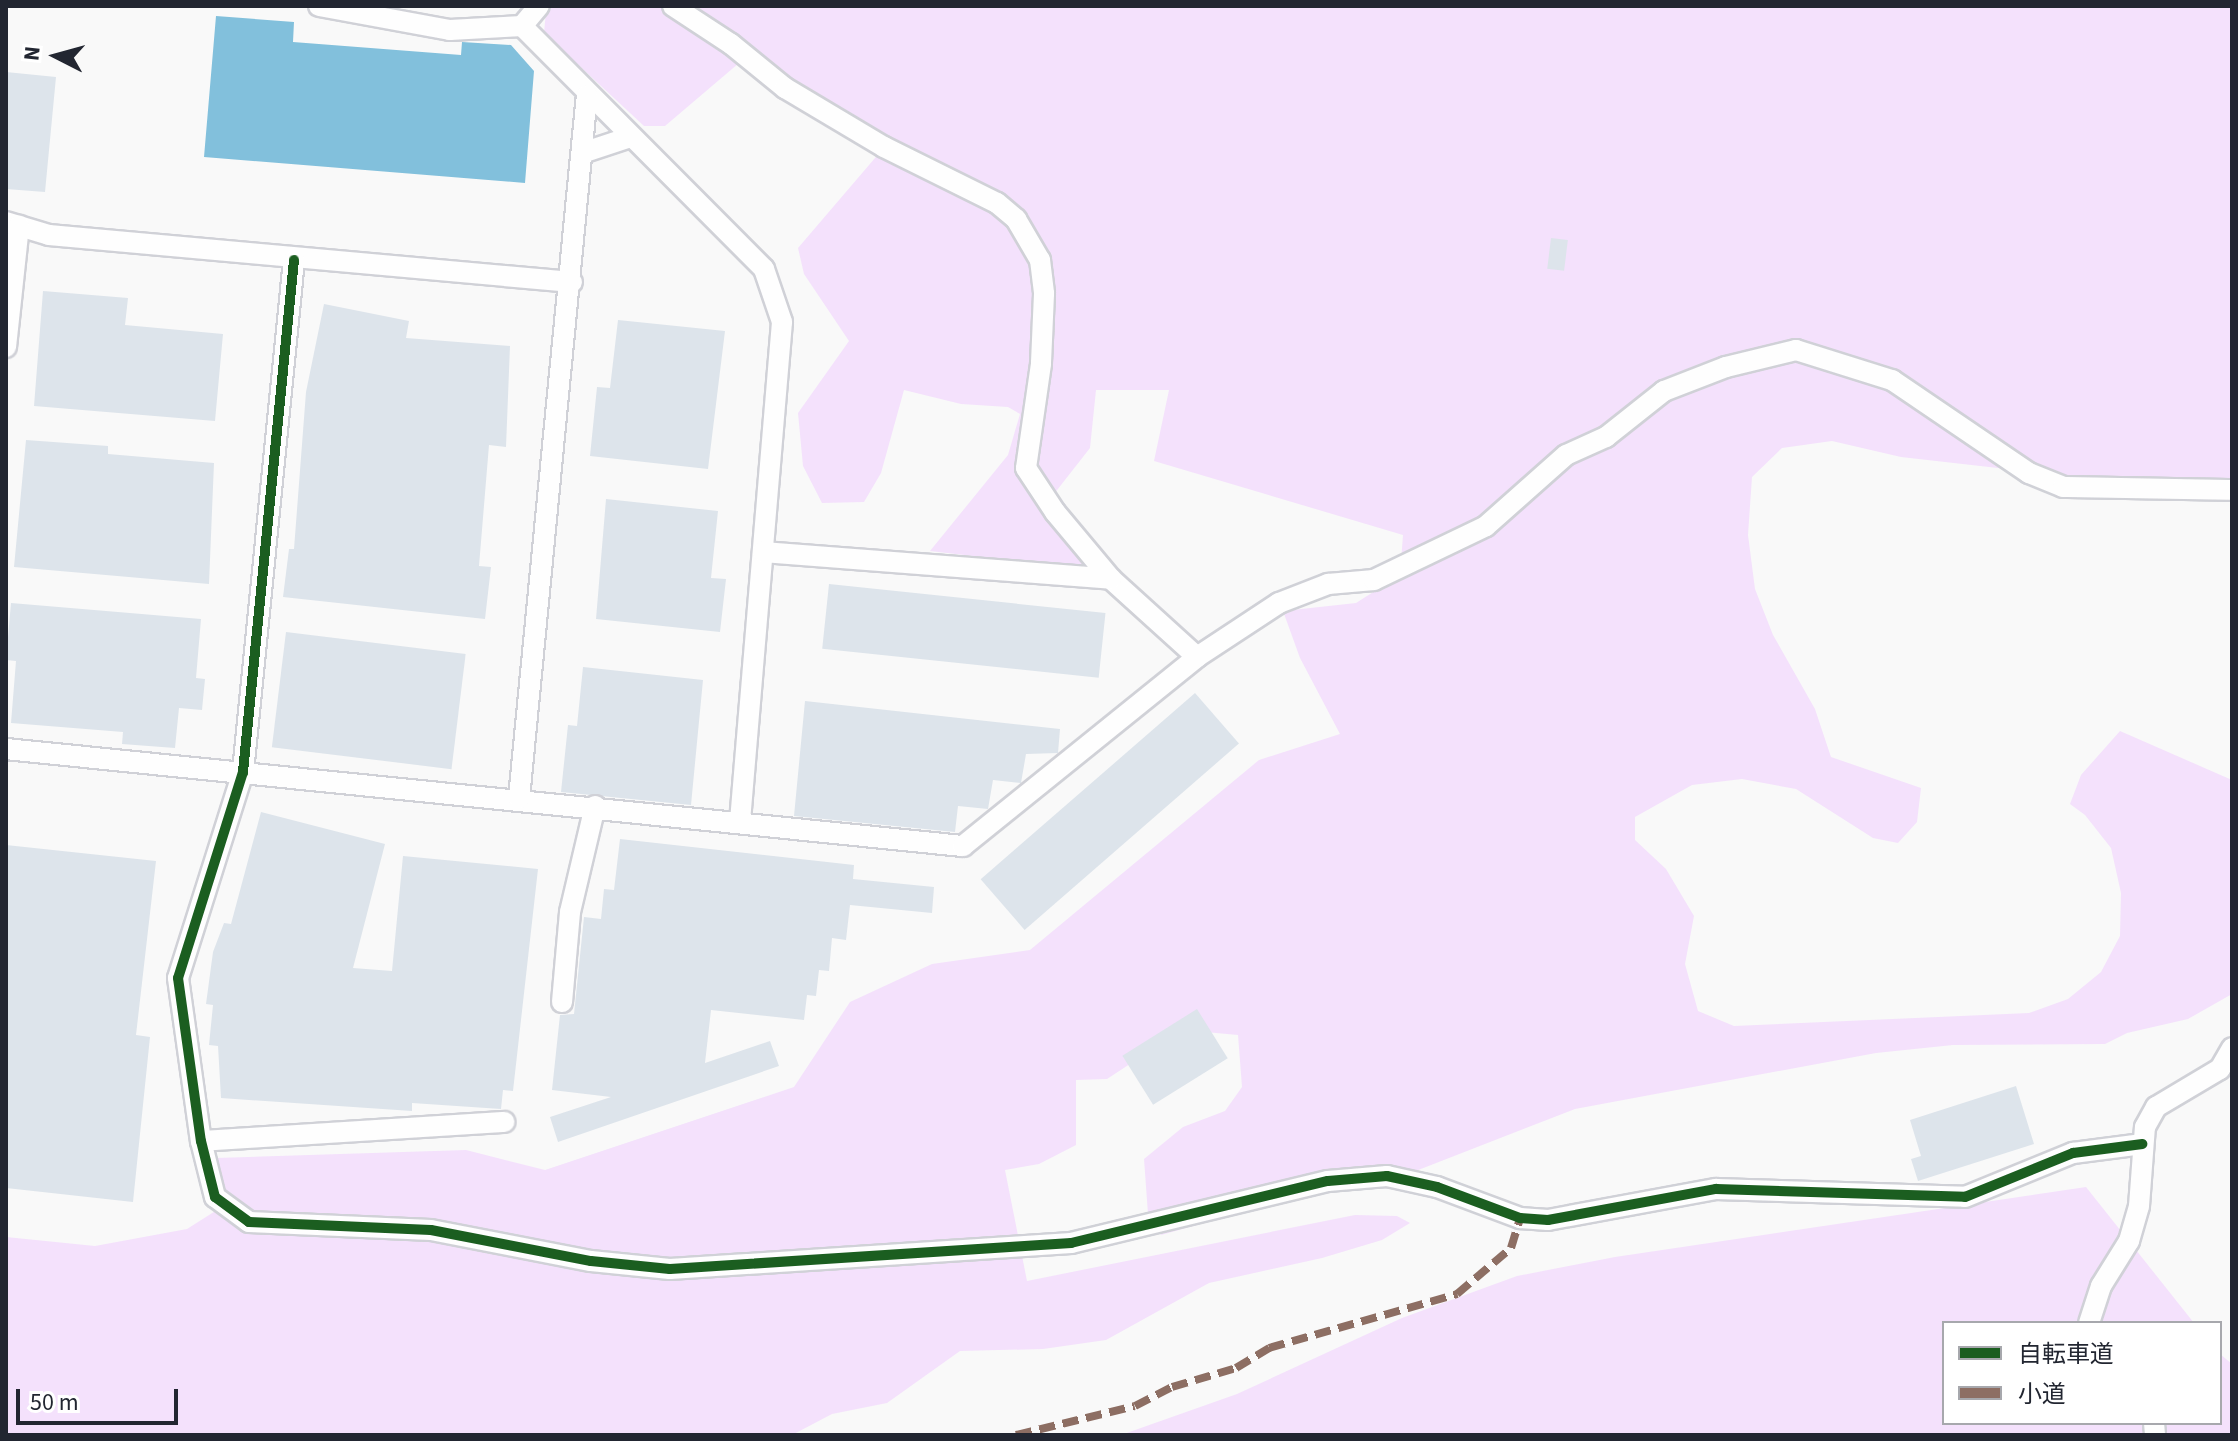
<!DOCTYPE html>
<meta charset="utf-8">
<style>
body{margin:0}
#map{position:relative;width:2238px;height:1441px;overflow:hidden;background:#f9f9f9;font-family:"Source Sans 3","Noto Sans JP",sans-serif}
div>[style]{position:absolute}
.green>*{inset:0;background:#f4e1fc}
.water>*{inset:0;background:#82c0dc}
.building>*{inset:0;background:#dde4eb;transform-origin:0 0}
.roads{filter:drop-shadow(2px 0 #d0d1d7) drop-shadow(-2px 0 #d0d1d7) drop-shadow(0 2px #d0d1d7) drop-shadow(0 -2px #d0d1d7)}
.street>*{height:20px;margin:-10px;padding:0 10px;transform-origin:10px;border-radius:10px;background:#fefefe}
.quiet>*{height:8px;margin-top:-4px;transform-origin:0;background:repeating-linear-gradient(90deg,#8d6e63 0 16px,transparent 0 24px)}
.cycleway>*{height:10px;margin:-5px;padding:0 5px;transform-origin:5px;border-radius:5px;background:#1b5e20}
span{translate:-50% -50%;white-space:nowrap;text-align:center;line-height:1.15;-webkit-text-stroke:8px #fff;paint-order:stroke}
.frame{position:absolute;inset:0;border:8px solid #222631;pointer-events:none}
.legend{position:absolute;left:1942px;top:1321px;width:280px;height:104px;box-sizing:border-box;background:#fff;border:2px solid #a7a8ad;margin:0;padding:10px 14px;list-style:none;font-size:24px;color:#222631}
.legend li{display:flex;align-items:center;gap:16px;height:40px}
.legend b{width:40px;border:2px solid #a7a8ad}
.north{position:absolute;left:16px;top:16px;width:80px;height:80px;-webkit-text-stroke:6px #fff;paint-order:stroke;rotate:276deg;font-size:22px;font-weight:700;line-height:32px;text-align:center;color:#222631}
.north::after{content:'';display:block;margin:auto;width:28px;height:36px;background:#222631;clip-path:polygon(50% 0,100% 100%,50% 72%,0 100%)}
.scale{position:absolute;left:16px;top:1389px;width:162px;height:36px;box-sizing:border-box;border:4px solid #222631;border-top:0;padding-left:10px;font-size:24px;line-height:28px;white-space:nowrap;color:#222631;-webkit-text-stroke:6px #fff;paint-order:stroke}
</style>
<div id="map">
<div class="green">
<i style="clip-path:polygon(552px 6px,2232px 6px,2232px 485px,2065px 484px,2033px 472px,1901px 457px,1832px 441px,1782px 448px,1752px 477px,1748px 535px,1755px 589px,1773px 635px,1815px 709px,1831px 757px,1921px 788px,1917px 822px,1898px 843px,1873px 838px,1796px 789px,1742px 779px,1692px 785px,1635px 817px,1635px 840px,1666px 869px,1694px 916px,1685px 964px,1698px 1011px,1734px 1026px,2029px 1013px,2068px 999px,2101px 972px,2120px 936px,2121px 893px,2111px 848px,2085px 815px,2070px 804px,2081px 775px,2120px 731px,2232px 780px,2232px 994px,2188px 1019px,2127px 1033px,2105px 1044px,1953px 1045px,1876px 1053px,1575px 1109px,1408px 1174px,1342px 1185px,1161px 1235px,1148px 1214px,1144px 1159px,1183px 1127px,1225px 1111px,1242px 1087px,1238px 1035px,1205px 1032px,1162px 1043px,1107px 1079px,1076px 1080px,1076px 1145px,1039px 1164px,1005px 1170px,1027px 1281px,1355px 1215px,1397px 1216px,1410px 1223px,1382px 1240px,1322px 1258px,1209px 1283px,1106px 1340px,1043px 1349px,960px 1351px,887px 1403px,832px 1414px,792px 1435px,6px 1435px,6px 1237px,95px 1246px,187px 1229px,228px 1203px,216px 1158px,466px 1150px,545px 1170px,794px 1087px,850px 1002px,932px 964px,1030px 950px,1259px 760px,1340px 734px,1300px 658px,1283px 611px,1356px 603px,1400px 575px,1403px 535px,1154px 461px,1169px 390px,1096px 390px,1090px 448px,1043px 508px,1095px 570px,930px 551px,1008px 455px,1020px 414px,1008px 407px,961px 404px,904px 390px,881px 473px,864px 502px,822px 503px,803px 466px,798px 413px,849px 341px,804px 274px,798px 248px,887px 144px,752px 52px,665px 126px,644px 126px,544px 33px,546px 11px)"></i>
<i style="clip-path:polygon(2086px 1187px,2194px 1323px,1944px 1323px,1944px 1423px,2220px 1423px,2220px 1354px,2232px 1364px,2232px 1435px,1121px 1435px,1237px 1394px,1402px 1318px,1517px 1276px,1615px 1257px)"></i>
</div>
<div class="water">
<i style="clip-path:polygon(216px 16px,294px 22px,293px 42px,461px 55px,462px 42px,511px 45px,534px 71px,525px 183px,204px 157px)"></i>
</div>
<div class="building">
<i style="clip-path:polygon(6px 72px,56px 77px,45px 192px,6px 189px)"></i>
<i style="left:1551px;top:238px;width:17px;height:31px;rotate:7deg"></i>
<i style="clip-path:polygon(43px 291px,128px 298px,125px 325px,223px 334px,215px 421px,34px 406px)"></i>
<i style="clip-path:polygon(324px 304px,409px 321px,406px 338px,510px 346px,506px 447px,489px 445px,479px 566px,491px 567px,485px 619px,283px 597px,289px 549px,294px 549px,306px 392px)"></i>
<i style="clip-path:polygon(618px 320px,725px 331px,708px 469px,590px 456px,597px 387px,610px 388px)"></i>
<i style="clip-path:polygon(26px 440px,108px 446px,108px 454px,214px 463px,209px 584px,14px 567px)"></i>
<i style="clip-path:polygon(606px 499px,718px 511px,711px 578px,726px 579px,720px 632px,596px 619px)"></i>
<i style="left:829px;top:584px;width:278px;height:65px;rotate:6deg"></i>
<i style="clip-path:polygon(11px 603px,201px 619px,196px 678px,205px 679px,202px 710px,179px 708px,175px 748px,122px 744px,123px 732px,11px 723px,16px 661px,6px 660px)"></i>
<i style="left:286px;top:632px;width:181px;height:116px;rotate:7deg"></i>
<i style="clip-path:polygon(583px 667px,703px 680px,691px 805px,561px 792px,568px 725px,577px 726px)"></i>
<i style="left:1195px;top:693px;width:67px;height:284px;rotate:49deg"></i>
<i style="clip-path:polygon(805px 701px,1060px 729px,1058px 753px,1026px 754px,1021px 783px,993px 780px,988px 809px,958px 806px,955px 832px,794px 816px)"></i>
<i style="clip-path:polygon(261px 812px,385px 844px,353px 968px,392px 971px,403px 856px,538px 869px,513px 1091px,503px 1090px,501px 1109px,412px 1103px,412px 1111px,221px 1098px,218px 1046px,209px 1045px,213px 1005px,206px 1004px,213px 952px,224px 923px,231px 924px)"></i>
<i style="clip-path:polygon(620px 839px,854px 865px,853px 879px,934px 887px,932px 913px,850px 905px,846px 940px,832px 938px,829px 971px,819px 970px,816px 996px,807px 995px,804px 1020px,711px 1010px,705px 1063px,770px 1041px,779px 1066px,558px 1142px,550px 1117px,611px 1097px,552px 1090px,560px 1015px,574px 1014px,584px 917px,601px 919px,604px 889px,614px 890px)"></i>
<i style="clip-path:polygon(6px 845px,156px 861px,136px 1035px,150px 1037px,133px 1202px,6px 1188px)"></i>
<i style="left:1197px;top:1009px;width:58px;height:88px;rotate:58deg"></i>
<i style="clip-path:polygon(2016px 1086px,2034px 1144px,1918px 1181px,1911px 1159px,1921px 1156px,1910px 1120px)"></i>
</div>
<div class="roads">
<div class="street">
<i style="left:319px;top:6px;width:133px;rotate:10.4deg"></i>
<i style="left:450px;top:30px;width:72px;rotate:-3.2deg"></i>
<i style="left:522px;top:26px;width:26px;rotate:-50deg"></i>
<i style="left:673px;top:6px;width:69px;rotate:33.2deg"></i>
<i style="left:731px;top:44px;width:70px;rotate:39.2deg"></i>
<i style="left:785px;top:88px;width:115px;rotate:30.8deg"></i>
<i style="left:884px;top:147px;width:126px;rotate:26.4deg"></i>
<i style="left:997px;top:203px;width:25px;rotate:40deg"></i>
<i style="left:1016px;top:219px;width:48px;rotate:59.7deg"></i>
<i style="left:1040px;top:260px;width:34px;rotate:83deg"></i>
<i style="left:1044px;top:294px;width:70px;rotate:92.5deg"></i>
<i style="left:1041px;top:364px;width:105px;rotate:98.2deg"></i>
<i style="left:1026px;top:468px;width:53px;rotate:56.6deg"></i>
<i style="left:1055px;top:512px;width:87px;rotate:50.1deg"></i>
<i style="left:1111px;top:579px;width:116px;rotate:42.2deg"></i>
<i style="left:522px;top:26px;width:343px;rotate:45.1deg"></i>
<i style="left:764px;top:269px;width:56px;rotate:71.2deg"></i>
<i style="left:782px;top:322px;width:501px;rotate:94.81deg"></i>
<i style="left:582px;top:153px;width:51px;rotate:-18.4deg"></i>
<i style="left:6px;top:222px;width:45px;rotate:16.8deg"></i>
<i style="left:49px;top:235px;width:525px;rotate:5.14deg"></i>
<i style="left:294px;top:260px;width:515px;rotate:95.69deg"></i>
<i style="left:243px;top:772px;width:216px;rotate:107.5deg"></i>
<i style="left:178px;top:978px;width:165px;rotate:82deg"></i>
<i style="left:201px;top:1141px;width:58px;rotate:76deg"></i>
<i style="left:215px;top:1197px;width:42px;rotate:36.3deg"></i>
<i style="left:249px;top:1222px;width:182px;rotate:2.5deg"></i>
<i style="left:431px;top:1230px;width:163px;rotate:11deg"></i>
<i style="left:591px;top:1261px;width:79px;rotate:5.8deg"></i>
<i style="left:670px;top:1269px;width:402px;rotate:-3.7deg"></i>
<i style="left:1071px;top:1243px;width:264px;rotate:-13.6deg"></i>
<i style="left:1328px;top:1181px;width:59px;rotate:-4.8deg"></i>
<i style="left:1387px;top:1176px;width:51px;rotate:12.4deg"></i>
<i style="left:1437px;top:1187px;width:89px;rotate:20.5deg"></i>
<i style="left:1520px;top:1218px;width:28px;rotate:4deg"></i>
<i style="left:1548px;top:1220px;width:171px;rotate:-10.5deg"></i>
<i style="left:1716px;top:1189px;width:249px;rotate:1.8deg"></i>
<i style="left:1965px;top:1197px;width:117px;rotate:-22.2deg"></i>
<i style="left:2073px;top:1153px;width:70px;rotate:-7.4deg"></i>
<i style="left:6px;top:347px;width:122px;rotate:-83.9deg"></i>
<i style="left:763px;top:552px;width:349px;rotate:4.4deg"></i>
<i style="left:6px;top:749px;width:962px;rotate:5.79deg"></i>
<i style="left:963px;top:846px;width:301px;rotate:-38.9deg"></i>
<i style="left:1197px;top:657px;width:98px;rotate:-33.4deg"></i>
<i style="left:1279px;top:603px;width:53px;rotate:-21.2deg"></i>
<i style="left:1328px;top:584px;width:46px;rotate:-5deg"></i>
<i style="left:1374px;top:580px;width:124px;rotate:-25.7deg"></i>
<i style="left:1486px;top:526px;width:107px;rotate:-41.6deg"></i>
<i style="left:1566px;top:455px;width:44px;rotate:-24.2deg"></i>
<i style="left:1606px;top:437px;width:74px;rotate:-38.4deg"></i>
<i style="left:1664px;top:391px;width:66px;rotate:-21.2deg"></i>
<i style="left:1726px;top:367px;width:72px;rotate:-13.7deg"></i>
<i style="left:1796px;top:350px;width:101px;rotate:17.4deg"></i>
<i style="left:1892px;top:380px;width:166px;rotate:34.2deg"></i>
<i style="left:2029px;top:473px;width:37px;rotate:22deg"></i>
<i style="left:2063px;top:487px;width:169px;rotate:1deg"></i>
<i style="left:519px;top:798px;width:706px;rotate:-84.48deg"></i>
<i style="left:562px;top:1002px;width:90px;rotate:-84.9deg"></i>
<i style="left:570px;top:912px;width:109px;rotate:-76.7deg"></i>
<i style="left:201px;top:1141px;width:304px;rotate:-3.6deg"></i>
<i style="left:2089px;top:1323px;width:39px;rotate:-72deg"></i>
<i style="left:2101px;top:1286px;width:53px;rotate:-58.1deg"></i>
<i style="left:2129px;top:1241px;width:36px;rotate:-74deg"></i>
<i style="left:2139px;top:1206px;width:79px;rotate:-85.7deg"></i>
<i style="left:2145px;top:1127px;width:23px;rotate:-61deg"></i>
<i style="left:2156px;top:1107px;width:74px;rotate:-30.7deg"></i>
<i style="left:2220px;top:1069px;width:24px;rotate:-60deg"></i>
<i style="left:2154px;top:1423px;width:12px;rotate:85deg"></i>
</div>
</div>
<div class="quiet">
<i style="left:1016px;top:1435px;width:122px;rotate:-13.7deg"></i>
<i style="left:1135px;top:1406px;width:42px;rotate:-27.2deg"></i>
<i style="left:1172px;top:1387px;width:67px;rotate:-16.5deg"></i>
<i style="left:1236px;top:1368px;width:39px;rotate:-31deg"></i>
<i style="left:1269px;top:1348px;width:196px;rotate:-16deg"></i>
<i style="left:1457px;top:1294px;width:71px;rotate:-40.4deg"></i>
<i style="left:1511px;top:1248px;width:31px;rotate:-73deg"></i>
</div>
<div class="cycleway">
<i style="left:294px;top:260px;width:515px;rotate:95.69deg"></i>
<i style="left:243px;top:772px;width:216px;rotate:107.5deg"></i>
<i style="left:178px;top:978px;width:165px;rotate:82deg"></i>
<i style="left:201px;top:1141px;width:58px;rotate:76deg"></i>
<i style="left:215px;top:1197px;width:42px;rotate:36.3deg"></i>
<i style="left:249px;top:1222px;width:182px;rotate:2.5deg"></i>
<i style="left:431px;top:1230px;width:163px;rotate:11deg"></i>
<i style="left:591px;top:1261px;width:79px;rotate:5.8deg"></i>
<i style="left:670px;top:1269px;width:402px;rotate:-3.7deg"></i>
<i style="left:1071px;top:1243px;width:264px;rotate:-13.6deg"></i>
<i style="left:1328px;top:1181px;width:59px;rotate:-4.8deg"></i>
<i style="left:1387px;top:1176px;width:51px;rotate:12.4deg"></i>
<i style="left:1437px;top:1187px;width:89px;rotate:20.5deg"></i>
<i style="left:1520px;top:1218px;width:28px;rotate:4deg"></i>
<i style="left:1548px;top:1220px;width:171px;rotate:-10.5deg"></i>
<i style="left:1716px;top:1189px;width:249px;rotate:1.8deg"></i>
<i style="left:1965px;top:1197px;width:117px;rotate:-22.2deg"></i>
<i style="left:2073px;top:1153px;width:70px;rotate:-7.4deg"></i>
</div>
<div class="frame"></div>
<ul class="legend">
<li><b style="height:10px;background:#1b5e20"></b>自転車道</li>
<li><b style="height:10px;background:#8d6e63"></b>小道</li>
</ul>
<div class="north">N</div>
<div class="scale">50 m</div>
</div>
